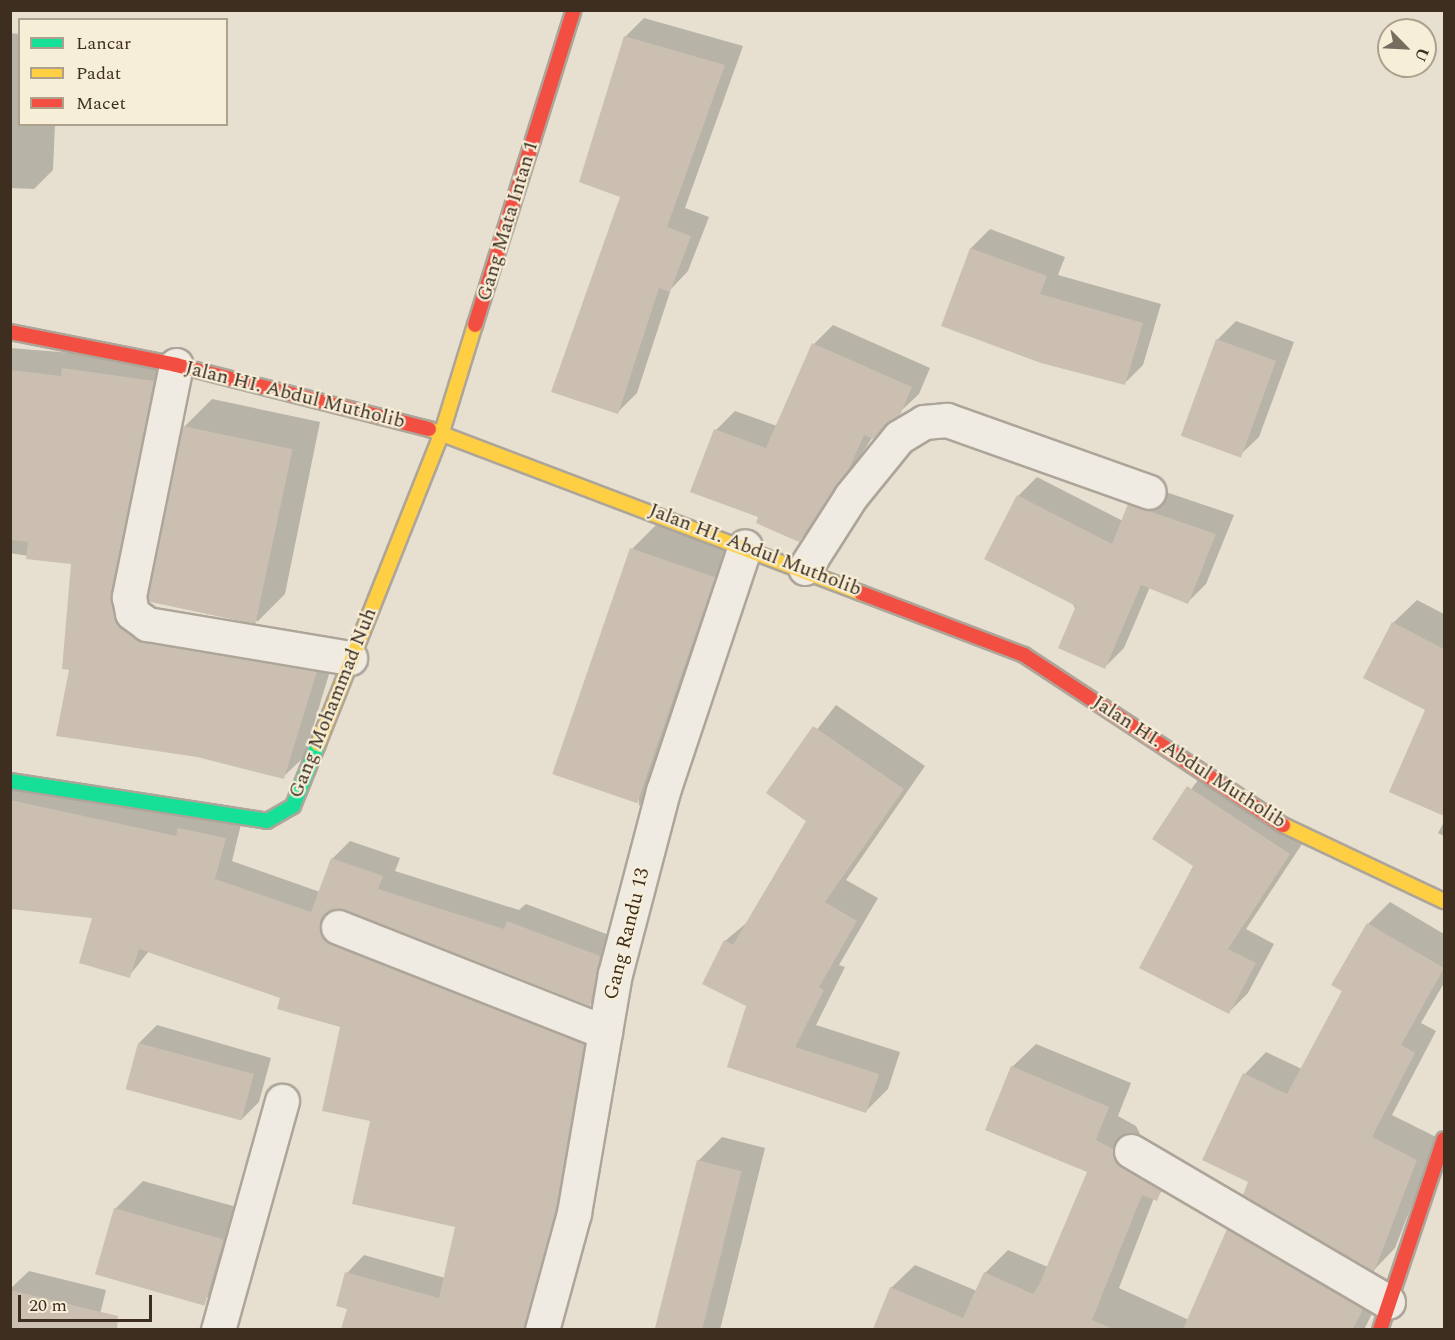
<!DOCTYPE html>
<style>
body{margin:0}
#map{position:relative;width:1455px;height:1340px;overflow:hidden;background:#e7e0d1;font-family:Spectral,serif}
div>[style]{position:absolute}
.shadow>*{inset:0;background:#0003}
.building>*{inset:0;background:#cbbfb2;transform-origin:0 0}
.roads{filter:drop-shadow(2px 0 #ada599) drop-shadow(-2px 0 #ada599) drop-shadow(0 2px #ada599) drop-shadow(0 -2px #ada599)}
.street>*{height:33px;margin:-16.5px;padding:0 16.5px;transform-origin:16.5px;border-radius:16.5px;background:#efebe3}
.fast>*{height:14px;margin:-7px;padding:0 7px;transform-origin:7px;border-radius:7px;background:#16e098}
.slow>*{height:14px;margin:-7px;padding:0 7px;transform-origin:7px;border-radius:7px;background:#ffcf43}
.jam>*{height:14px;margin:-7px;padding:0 7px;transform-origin:7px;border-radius:7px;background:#f24e42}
span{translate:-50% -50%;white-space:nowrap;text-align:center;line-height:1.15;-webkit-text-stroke:4.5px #f7eed8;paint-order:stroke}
.street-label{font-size:20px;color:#3d2e20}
.frame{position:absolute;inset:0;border:12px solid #3d2e20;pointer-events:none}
.legend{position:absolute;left:18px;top:18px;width:210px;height:108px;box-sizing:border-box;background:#f7eed8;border:2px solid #ada18e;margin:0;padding:8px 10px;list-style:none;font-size:18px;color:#3d2e20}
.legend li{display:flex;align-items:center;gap:12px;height:30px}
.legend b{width:30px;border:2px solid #ada18e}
.north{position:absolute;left:1377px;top:18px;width:60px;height:60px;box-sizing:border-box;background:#f7eed8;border:2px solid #ada18e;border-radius:50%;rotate:114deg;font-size:16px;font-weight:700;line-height:24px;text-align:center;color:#3d2e20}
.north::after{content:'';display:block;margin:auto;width:21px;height:27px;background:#786c5e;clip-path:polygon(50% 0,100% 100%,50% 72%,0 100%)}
.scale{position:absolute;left:18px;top:1295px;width:134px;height:27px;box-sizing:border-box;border:3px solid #3d2e20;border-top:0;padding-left:8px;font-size:18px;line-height:21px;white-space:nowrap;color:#3d2e20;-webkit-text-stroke:4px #f7eed8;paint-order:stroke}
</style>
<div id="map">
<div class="shadow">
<i style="clip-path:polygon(644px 18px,743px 46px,685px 208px,709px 217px,688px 271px,671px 289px,637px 393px,618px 412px,625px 37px)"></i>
<i style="clip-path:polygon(10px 33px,20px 34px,20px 124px,55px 124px,53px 170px,34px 189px,10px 188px)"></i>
<i style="clip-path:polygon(990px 229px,1065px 257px,1058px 275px,1161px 304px,1143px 365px,1124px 384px,943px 325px,971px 248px)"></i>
<i style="clip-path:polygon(1236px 321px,1294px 342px,1259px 437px,1239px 456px,1217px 340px)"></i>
<i style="clip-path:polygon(833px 325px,930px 368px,919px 394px,872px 438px,818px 521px,799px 540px,760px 517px,692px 491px,716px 430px,735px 411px,777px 426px,814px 344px)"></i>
<i style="clip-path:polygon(10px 348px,173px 361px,134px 596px,165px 623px,336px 651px,304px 757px,283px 777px,71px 668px,72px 563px,10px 553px)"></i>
<i style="clip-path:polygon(212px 399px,320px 422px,285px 594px,257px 622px,184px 427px)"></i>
<i style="clip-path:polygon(1037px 477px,1123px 521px,1148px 486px,1234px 515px,1206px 584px,1187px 603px,1150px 587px,1124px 648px,1105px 667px,1018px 496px)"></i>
<i style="clip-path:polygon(656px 525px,738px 553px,663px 781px,639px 806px,632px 549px)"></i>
<i style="clip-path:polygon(1417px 600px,1444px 614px,1444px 814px,1391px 791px,1427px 709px,1393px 623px)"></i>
<i style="clip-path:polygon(836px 705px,925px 766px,846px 880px,878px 898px,839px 965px,845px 967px,816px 1025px,900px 1052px,888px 1089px,866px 1111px,748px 1005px,725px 941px,750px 920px,808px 820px,768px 793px)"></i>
<i style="clip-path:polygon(1207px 768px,1308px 835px,1246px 929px,1274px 944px,1248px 993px,1229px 1012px,1195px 865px,1154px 839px)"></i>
<i style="clip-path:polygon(10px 778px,242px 820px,232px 861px,320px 892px,332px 859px,350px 841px,400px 858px,395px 871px,519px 910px,526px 904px,617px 938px,608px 987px,590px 1004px,337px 907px,337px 912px,601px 1026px,534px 1330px,342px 1330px,349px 1308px,347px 1273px,364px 1255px,445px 1278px,457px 1226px,372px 1120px,342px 1026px,282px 997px,149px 951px,129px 976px,93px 916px,10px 908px)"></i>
<i style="clip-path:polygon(1444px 822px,1444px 836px,1438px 833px)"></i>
<i style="clip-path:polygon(1390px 902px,1444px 934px,1444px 983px,1421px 1023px,1436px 1031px,1392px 1115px,1438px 1138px,1395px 1248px,1374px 1270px,1250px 1181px,1245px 1074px,1266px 1052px,1302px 1069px,1344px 990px,1368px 924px)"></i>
<i style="clip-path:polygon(157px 1025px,271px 1058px,259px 1102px,241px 1120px,139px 1043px)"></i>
<i style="clip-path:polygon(1036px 1044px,1131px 1083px,1118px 1116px,1136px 1126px,1145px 1144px,1180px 1176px,1154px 1198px,1119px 1288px,1189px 1320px,1229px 1230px,1252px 1207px,1386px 1285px,1364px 1330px,875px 1329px,891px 1288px,915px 1265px,977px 1291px,985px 1273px,1008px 1250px,1048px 1267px,1089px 1171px,1012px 1067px)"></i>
<i style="clip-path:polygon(722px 1137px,765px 1148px,720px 1330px,657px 1330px,698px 1161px)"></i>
<i style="clip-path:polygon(143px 1181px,251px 1211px,234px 1270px,207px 1298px,115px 1209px)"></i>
<i style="clip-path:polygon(29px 1271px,106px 1290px,96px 1330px,10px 1330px,10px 1289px)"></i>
</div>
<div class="building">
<i style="clip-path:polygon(624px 36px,725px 65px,667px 227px,691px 236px,670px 292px,659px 288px,618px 414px,551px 392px,620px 197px,579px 182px)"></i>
<i style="clip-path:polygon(970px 248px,1047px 276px,1040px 294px,1143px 323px,1125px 385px,1041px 363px,941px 326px)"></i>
<i style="left:1216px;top:339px;width:64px;height:103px;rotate:20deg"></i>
<i style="clip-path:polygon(812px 343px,912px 387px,900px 415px,873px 439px,864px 435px,849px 469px,799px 542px,756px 523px,758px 517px,690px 492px,714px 429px,766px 448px)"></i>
<i style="clip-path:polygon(62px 368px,154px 381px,111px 593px,120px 628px,144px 642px,317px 671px,284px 779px,197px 757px,56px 736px,69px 670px,62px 669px,71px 564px,26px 559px,28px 542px,10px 540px,10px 370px,61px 376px)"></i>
<i style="left:183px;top:426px;width:112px;height:179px;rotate:12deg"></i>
<i style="clip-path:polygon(1017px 495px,1112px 544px,1128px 504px,1216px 534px,1188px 604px,1141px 585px,1105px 669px,1058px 648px,1076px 606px,984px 559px)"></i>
<i style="left:630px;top:548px;width:90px;height:239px;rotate:19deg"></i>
<i style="clip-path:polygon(1392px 622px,1444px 649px,1444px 816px,1389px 792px,1425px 710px,1363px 678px)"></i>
<i style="clip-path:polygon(813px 726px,904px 789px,825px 902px,857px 921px,819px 987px,824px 990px,795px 1047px,879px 1074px,866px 1113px,727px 1067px,746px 1006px,702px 984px,724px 940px,733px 945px,806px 821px,766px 793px)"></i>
<i style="clip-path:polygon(1187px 786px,1290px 854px,1228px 949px,1256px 963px,1229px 1014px,1139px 968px,1193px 866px,1152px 839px)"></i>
<i style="clip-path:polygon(10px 800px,176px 836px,178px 828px,226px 838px,215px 879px,311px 912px,331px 858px,383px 876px,378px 889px,504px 929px,507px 921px,600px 956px,590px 1006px,345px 910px,327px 912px,320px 921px,323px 938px,331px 944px,584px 1044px,556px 1209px,524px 1329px,341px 1329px,347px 1309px,336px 1306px,345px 1272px,439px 1298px,455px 1227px,352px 1204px,370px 1121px,322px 1111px,340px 1027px,277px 1009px,280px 998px,139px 949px,130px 978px,79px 963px,92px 918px,10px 909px)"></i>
<i style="clip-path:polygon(1367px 923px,1444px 968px,1401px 1045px,1415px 1053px,1372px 1137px,1417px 1160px,1374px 1272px,1243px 1195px,1248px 1182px,1202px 1160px,1243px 1073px,1287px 1094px,1342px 991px,1331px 985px)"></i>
<i style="left:138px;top:1043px;width:120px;height:48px;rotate:15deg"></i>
<i style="clip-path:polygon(1011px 1066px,1109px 1107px,1096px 1140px,1113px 1149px,1122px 1167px,1161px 1191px,1157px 1201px,1142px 1195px,1092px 1320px,1113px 1329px,873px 1329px,890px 1287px,963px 1318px,984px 1272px,1033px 1294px,1039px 1285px,1087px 1172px,985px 1130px)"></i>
<i style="left:697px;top:1160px;width:46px;height:174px;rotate:14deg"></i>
<i style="left:114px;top:1208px;width:114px;height:69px;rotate:16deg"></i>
<i style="clip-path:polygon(1227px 1229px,1363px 1309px,1353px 1329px,1183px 1329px)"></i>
<i style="clip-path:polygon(10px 1290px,118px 1316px,117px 1329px,10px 1329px)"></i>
</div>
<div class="roads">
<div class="street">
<i style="left:176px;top:365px;width:237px;rotate:101.5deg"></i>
<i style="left:129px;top:597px;width:16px;rotate:79deg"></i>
<i style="left:132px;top:613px;width:19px;rotate:36deg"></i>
<i style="left:147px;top:624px;width:206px;rotate:9.5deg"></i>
<i style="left:805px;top:568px;width:85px;rotate:-57.4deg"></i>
<i style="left:851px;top:496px;width:76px;rotate:-50.9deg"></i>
<i style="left:899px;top:437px;width:29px;rotate:-31deg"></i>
<i style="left:924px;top:422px;width:23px;rotate:-5deg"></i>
<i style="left:947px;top:420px;width:214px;rotate:19.6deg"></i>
<i style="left:338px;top:927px;width:287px;rotate:21.5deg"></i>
<i style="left:1131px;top:1151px;width:298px;rotate:30.4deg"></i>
<i style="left:218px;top:1330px;width:238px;rotate:-74.4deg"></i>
<i style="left:542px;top:1330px;width:121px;rotate:-74.7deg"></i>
<i style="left:574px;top:1213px;width:242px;rotate:-80.3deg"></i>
<i style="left:615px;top:974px;width:189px;rotate:-75.3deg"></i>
<i style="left:663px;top:791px;width:258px;rotate:-71.5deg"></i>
</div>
<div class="fast">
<i style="left:10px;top:781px;width:260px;rotate:8.8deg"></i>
<i style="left:267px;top:821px;width:30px;rotate:-30deg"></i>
<i style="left:293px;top:806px;width:67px;rotate:-68deg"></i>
</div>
<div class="slow">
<i style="left:429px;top:429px;width:462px;rotate:20.8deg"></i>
<i style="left:318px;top:744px;width:336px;rotate:-68.3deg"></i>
<i style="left:442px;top:432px;width:112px;rotate:-72.9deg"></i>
<i style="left:1283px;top:825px;width:178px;rotate:25.3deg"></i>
</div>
<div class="jam">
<i style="left:475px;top:325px;width:330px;rotate:-72.6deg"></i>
<i style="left:10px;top:332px;width:169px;rotate:11.2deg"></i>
<i style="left:176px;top:365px;width:261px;rotate:14.2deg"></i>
<i style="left:861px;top:593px;width:174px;rotate:20.8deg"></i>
<i style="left:1024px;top:655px;width:310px;rotate:33.3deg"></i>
<i style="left:1380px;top:1330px;width:201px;rotate:-71.5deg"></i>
</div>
</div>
<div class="street-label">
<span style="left:508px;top:221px;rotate:-73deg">Gang Mata Intan 1</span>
<span style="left:295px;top:395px;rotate:14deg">Jalan HI. Abdul Mutholib</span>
<span style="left:755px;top:550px;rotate:21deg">Jalan HI. Abdul Mutholib</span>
<span style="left:333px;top:703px;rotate:-68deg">Gang Mohammad Nuh</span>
<span style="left:1189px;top:762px;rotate:33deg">Jalan HI. Abdul Mutholib</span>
<span style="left:627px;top:934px;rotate:-76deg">Gang Randu 13</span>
</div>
<div class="frame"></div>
<ul class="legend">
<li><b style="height:8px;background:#16e098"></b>Lancar</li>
<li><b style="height:8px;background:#ffcf43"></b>Padat</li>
<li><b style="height:8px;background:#f24e42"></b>Macet</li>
</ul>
<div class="north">U</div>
<div class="scale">20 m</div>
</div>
